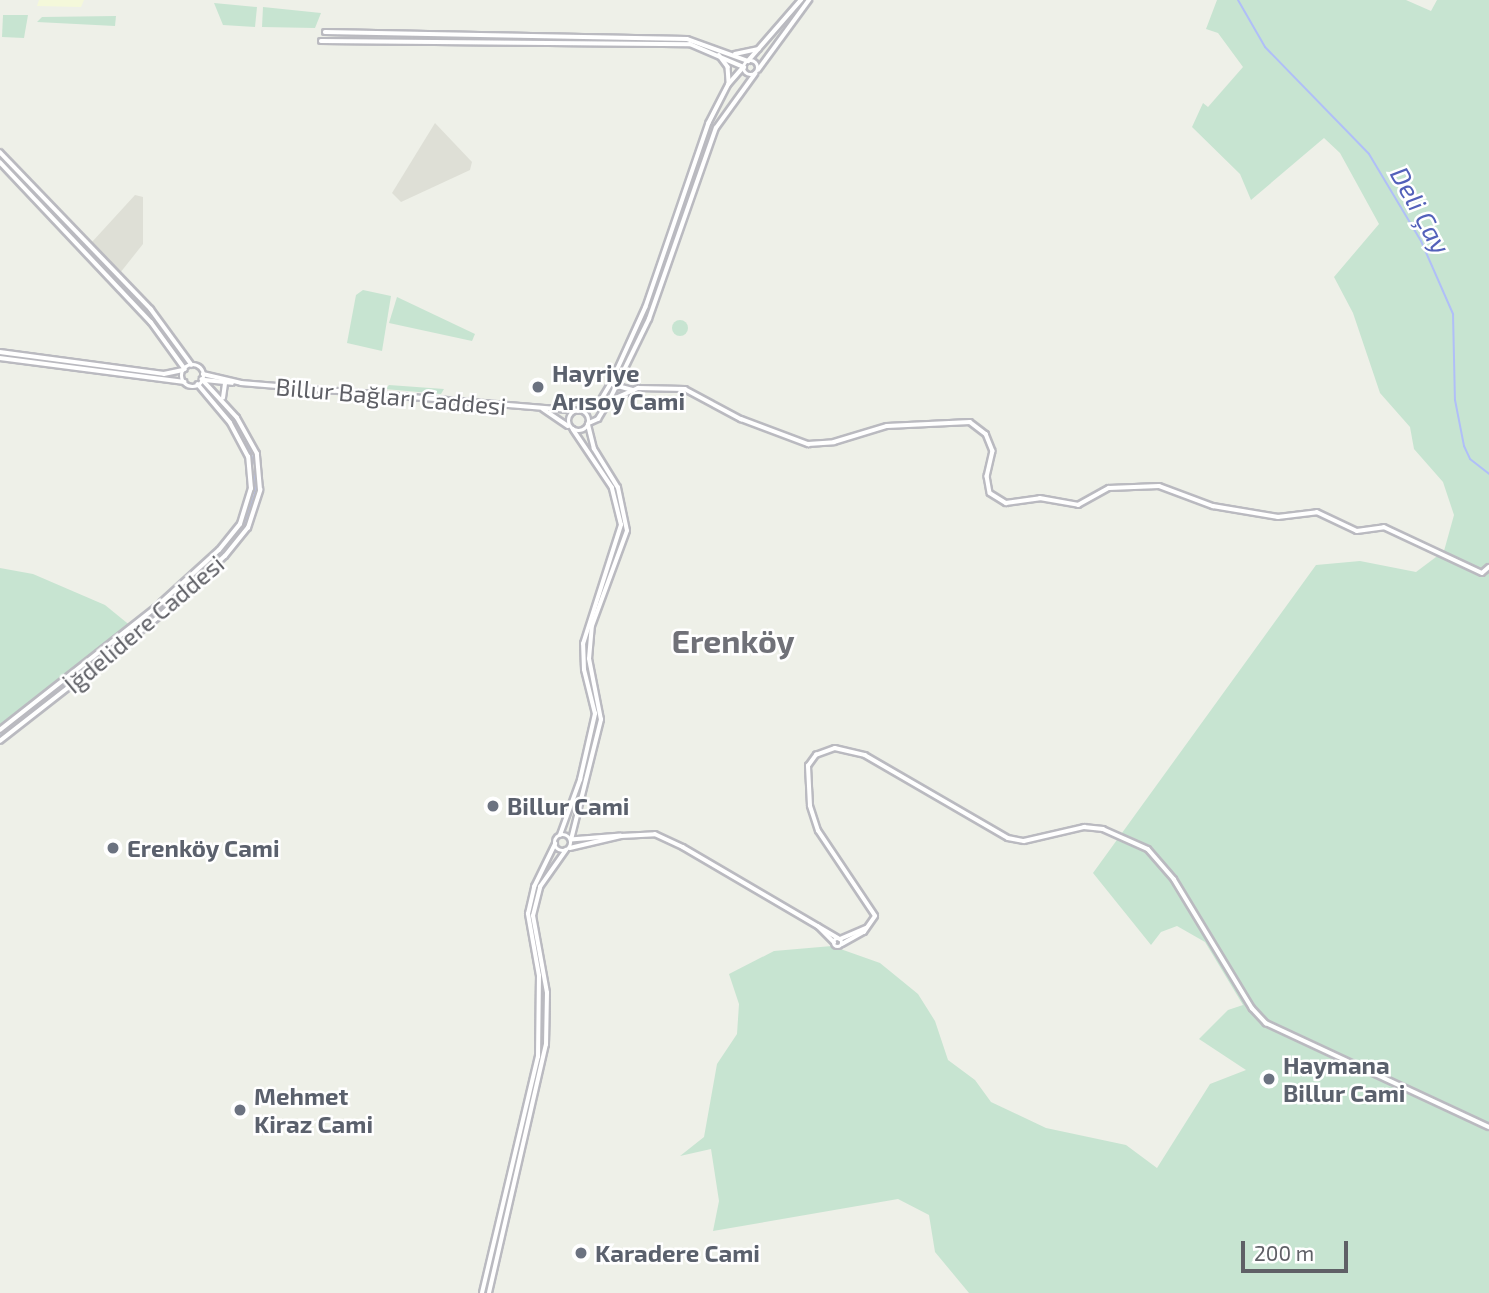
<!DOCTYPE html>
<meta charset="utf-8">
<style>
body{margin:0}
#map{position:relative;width:1489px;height:1293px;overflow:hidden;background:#eef0e8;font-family:"Exo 2",sans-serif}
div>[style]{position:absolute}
.education>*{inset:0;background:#dedfd6}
.green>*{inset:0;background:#c7e4d1}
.round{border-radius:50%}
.sand>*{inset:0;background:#f4f8da}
.stream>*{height:2px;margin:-1px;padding:0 1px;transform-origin:1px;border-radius:1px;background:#b0bff8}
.roads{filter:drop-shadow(2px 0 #babac0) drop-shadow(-2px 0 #babac0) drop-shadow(0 2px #babac0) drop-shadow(0 -2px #babac0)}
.tertiary>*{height:3.5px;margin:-1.75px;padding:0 1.75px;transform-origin:1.75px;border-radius:1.75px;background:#fff}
.tertiary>.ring{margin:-1.75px;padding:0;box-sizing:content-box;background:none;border:3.5px solid #fff;border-radius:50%}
.dots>*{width:19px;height:19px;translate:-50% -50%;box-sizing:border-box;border:4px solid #fff;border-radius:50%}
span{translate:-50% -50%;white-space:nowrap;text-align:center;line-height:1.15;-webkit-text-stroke:5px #fff;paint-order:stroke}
.worship-label{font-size:24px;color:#5b616d;font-weight:700}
.left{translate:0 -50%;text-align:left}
.street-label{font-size:24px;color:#5f6066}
.water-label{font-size:26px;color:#5361ba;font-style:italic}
.district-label{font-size:32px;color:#707178;font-weight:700}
.scale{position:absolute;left:1241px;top:1241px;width:107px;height:32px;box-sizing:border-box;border:4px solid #5f6066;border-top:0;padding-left:9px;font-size:21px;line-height:24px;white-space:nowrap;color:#5f6066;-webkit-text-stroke:5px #fff;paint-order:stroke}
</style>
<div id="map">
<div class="education">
<i style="clip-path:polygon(435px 123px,472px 162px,470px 170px,401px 202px,392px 193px)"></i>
<i style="clip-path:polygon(135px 195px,143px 197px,143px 244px,120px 273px,92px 242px)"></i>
</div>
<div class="green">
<i style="clip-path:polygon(1217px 0,1406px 0,1431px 11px,1437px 0,1489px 0,1489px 1293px,969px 1293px,935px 1252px,929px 1215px,898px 1199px,713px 1231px,719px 1201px,711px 1149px,680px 1156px,704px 1137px,717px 1064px,737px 1034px,739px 1004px,729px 974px,774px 951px,832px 946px,880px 963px,918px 994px,935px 1021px,948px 1060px,975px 1080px,991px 1102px,1046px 1128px,1126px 1145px,1157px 1168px,1210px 1084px,1246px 1070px,1199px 1039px,1228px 1010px,1243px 1005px,1205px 942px,1177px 926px,1161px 932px,1151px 945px,1093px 873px,1316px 565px,1360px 561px,1416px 572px,1444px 551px,1454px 515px,1443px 482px,1414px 449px,1410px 427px,1380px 393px,1353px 313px,1334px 277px,1379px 224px,1340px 153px,1324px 138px,1251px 200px,1240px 174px,1192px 127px,1203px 103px,1208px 107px,1243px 67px,1218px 33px,1206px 29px)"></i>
<i style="clip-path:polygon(214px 3px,257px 7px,255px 27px,223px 25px)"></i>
<i style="clip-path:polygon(263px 7px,321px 13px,315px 28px,262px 27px)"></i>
<i style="clip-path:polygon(3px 15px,28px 15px,24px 38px,2px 37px)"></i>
<i style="clip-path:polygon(116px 16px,115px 26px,37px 22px,42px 17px)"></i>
<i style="clip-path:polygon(363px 290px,391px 296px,382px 351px,347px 343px,356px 295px)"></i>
<i style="clip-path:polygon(397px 297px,475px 334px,472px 341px,389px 323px)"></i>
<i class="round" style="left:672px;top:320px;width:16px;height:16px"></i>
<i style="clip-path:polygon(389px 385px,444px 389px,441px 394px,385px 389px)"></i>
<i style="clip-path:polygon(0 568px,33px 574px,105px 605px,132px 627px,0 729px)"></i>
</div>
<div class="sand">
<i style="clip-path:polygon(39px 0,84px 0,81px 7px,37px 6px)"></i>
</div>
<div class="stream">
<i style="left:1238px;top:0;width:54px;rotate:60.1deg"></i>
<i style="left:1265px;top:47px;width:149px;rotate:45.8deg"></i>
<i style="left:1369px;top:154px;width:101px;rotate:59.1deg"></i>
<i style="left:1421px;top:241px;width:80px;rotate:66.3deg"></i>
<i style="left:1453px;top:314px;width:86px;rotate:88.7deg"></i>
<i style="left:1455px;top:400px;width:47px;rotate:78.9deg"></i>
<i style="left:1464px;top:446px;width:14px;rotate:65deg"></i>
<i style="left:1470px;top:459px;width:24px;rotate:38deg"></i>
<i style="left:0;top:157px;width:263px;rotate:47.2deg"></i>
<i style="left:45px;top:701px;width:136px;rotate:-38.1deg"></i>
<i style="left:152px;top:617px;width:97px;rotate:-42.1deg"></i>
<i style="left:224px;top:552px;width:29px;rotate:-52deg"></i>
<i style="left:242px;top:529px;width:37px;rotate:-70deg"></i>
<i style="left:255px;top:494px;width:29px;rotate:-90deg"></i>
<i style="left:255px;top:465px;width:31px;rotate:-111deg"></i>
<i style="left:244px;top:436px;width:35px;rotate:-125deg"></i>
<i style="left:0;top:736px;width:48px;rotate:-38.3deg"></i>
</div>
<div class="roads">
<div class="tertiary">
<i style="left:325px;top:32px;width:362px;rotate:1.1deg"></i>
<i style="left:687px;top:39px;width:65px;rotate:19.8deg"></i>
<i style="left:748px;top:61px;width:81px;rotate:-49deg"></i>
<i style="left:321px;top:41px;width:369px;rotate:0.5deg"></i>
<i style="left:690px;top:44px;width:59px;rotate:23.1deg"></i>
<i style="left:744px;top:67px;width:23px;rotate:131deg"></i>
<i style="left:729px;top:84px;width:44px;rotate:117.1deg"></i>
<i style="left:709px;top:123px;width:194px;rotate:108.9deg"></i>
<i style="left:646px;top:307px;width:85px;rotate:114.4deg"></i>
<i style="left:611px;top:384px;width:23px;rotate:121deg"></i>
<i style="left:599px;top:404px;width:19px;rotate:159deg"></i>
<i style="left:735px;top:54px;width:24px;rotate:-12deg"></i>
<i style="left:719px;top:55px;width:15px;rotate:53deg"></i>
<i style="left:728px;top:67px;width:16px;rotate:86deg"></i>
<i class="ring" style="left:744px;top:61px;width:10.5px;height:10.5px"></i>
<i style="left:758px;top:70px;width:87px;rotate:-53.9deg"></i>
<i style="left:0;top:152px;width:218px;rotate:46.1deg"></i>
<i style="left:151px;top:309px;width:69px;rotate:53.8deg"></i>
<i style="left:0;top:162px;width:220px;rotate:46.7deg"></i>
<i style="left:151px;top:322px;width:58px;rotate:54.1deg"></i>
<i style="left:0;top:352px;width:165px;rotate:7.6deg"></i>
<i style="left:164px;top:374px;width:19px;rotate:-12deg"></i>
<i style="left:0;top:358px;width:186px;rotate:7.4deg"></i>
<i class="ring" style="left:182px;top:365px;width:18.5px;height:18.5px"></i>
<i style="left:203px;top:374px;width:39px;rotate:13deg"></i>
<i style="left:241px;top:383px;width:338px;rotate:4.7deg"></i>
<i style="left:205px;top:380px;width:27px;rotate:6deg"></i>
<i style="left:614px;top:385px;width:20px;rotate:15deg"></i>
<i style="left:223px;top:398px;width:15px;rotate:-82deg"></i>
<i style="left:609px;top:401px;width:32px;rotate:-24deg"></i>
<i style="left:638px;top:388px;width:47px;rotate:1.2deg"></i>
<i style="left:685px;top:389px;width:64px;rotate:28.2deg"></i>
<i style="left:741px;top:419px;width:72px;rotate:20.5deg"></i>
<i style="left:808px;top:444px;width:26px;rotate:-4deg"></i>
<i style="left:834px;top:442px;width:55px;rotate:-16.8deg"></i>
<i style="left:887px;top:426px;width:83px;rotate:-2.8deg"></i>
<i style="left:970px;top:422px;width:20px;rotate:37deg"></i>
<i style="left:986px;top:434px;width:18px;rotate:68deg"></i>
<i style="left:993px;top:451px;width:26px;rotate:103deg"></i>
<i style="left:987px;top:476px;width:17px;rotate:80deg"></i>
<i style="left:990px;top:493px;width:19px;rotate:32deg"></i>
<i style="left:1006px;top:503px;width:34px;rotate:-8deg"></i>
<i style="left:1040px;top:498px;width:39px;rotate:10deg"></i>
<i style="left:1078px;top:505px;width:35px;rotate:-29deg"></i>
<i style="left:1109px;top:488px;width:50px;rotate:-2.3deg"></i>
<i style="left:1159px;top:486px;width:58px;rotate:20.3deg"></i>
<i style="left:1213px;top:506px;width:66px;rotate:9.6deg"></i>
<i style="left:1278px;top:517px;width:39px;rotate:-7deg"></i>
<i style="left:1317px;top:512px;width:44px;rotate:25.4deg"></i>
<i style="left:1357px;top:531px;width:27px;rotate:-8deg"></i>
<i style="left:1384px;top:527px;width:108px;rotate:25.1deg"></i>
<i style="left:1482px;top:573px;width:9px;rotate:-41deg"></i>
<i style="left:543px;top:409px;width:30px;rotate:34deg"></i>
<i class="ring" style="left:569px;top:411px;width:16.5px;height:16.5px"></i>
<i style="left:589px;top:423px;width:10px;rotate:-24deg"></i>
<i style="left:598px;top:419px;width:21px;rotate:-59deg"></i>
<i style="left:609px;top:401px;width:91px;rotate:-64deg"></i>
<i style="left:649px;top:319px;width:202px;rotate:-70.7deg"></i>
<i style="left:716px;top:128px;width:67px;rotate:-54.2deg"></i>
<i style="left:0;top:730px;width:197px;rotate:-38.2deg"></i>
<i style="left:155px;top:608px;width:86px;rotate:-42.2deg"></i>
<i style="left:219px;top:550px;width:33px;rotate:-51deg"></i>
<i style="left:240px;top:524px;width:37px;rotate:-73deg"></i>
<i style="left:251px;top:489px;width:32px;rotate:-95deg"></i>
<i style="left:248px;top:457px;width:38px;rotate:-118deg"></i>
<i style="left:230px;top:423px;width:50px;rotate:-130.1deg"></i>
<i style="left:0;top:741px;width:204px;rotate:-38deg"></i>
<i style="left:161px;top:615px;width:87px;rotate:-42.7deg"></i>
<i style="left:225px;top:556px;width:36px;rotate:-51deg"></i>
<i style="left:248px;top:528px;width:40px;rotate:-72deg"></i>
<i style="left:260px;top:490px;width:36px;rotate:-95deg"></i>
<i style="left:257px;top:454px;width:41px;rotate:-119.1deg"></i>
<i style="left:237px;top:418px;width:52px;rotate:-132.6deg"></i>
<i class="ring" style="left:555px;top:835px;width:12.5px;height:12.5px"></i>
<i style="left:560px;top:835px;width:59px;rotate:-70deg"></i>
<i style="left:580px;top:780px;width:68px;rotate:-77.2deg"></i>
<i style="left:595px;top:714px;width:45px;rotate:-104deg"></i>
<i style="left:584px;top:670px;width:26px;rotate:-92deg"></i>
<i style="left:583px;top:644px;width:125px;rotate:-72.3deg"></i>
<i style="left:621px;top:525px;width:38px;rotate:-104deg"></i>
<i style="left:612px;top:488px;width:70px;rotate:-123.9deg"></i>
<i style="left:621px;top:836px;width:34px;rotate:-3deg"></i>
<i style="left:655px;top:834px;width:31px;rotate:25deg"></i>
<i style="left:683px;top:847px;width:180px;rotate:30.4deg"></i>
<i style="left:570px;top:848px;width:52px;rotate:-13.2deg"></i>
<i style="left:621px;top:836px;width:50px;rotate:175.4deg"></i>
<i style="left:571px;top:840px;width:124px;rotate:-76deg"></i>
<i style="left:601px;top:720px;width:62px;rotate:-101.1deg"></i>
<i style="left:589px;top:659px;width:33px;rotate:-85deg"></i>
<i style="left:592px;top:626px;width:101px;rotate:-69.8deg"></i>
<i style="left:627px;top:531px;width:44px;rotate:-101.8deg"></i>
<i style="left:618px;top:488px;width:46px;rotate:-121.6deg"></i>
<i style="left:594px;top:449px;width:25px;rotate:-104deg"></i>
<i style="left:818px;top:926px;width:23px;rotate:45deg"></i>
<i class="ring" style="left:833.5px;top:938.5px;width:5.5px;height:5.5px"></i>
<i style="left:840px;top:939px;width:28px;rotate:-23deg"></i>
<i style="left:842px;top:944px;width:25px;rotate:-29deg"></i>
<i style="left:864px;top:932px;width:19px;rotate:-55deg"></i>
<i style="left:875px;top:916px;width:102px;rotate:-123.8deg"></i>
<i style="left:818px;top:831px;width:26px;rotate:-108deg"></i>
<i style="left:810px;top:806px;width:40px;rotate:-92.9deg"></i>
<i style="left:808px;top:766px;width:14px;rotate:-54deg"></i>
<i style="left:816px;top:755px;width:20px;rotate:-20deg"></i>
<i style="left:835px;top:748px;width:31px;rotate:13deg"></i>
<i style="left:865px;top:755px;width:165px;rotate:30.1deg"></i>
<i style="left:1008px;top:838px;width:16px;rotate:11deg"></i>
<i style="left:1024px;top:841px;width:62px;rotate:-13.1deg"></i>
<i style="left:1084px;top:827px;width:19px;rotate:6deg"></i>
<i style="left:1103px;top:829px;width:49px;rotate:24deg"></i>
<i style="left:1148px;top:849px;width:40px;rotate:49deg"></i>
<i style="left:1174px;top:879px;width:151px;rotate:58.8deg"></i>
<i style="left:1252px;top:1008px;width:21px;rotate:47deg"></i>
<i style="left:1266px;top:1023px;width:246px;rotate:25deg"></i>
<i style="left:482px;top:1293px;width:243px;rotate:-76.7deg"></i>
<i style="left:538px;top:1057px;width:81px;rotate:-89.3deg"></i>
<i style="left:539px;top:976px;width:63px;rotate:-100.1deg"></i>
<i style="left:528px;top:914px;width:28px;rotate:-77deg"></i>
<i style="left:534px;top:887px;width:48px;rotate:-64deg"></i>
<i style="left:489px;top:1293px;width:254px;rotate:-77.1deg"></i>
<i style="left:546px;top:1045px;width:52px;rotate:-88.9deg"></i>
<i style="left:547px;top:993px;width:78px;rotate:-100.3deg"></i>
<i style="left:533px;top:916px;width:30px;rotate:-76deg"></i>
<i style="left:540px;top:887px;width:45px;rotate:-54.9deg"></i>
</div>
</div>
<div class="dots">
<i style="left:538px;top:387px;background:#6b7280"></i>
<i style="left:493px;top:806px;background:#6b7280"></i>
<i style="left:113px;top:848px;background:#6b7280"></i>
<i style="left:1269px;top:1079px;background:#6b7280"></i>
<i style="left:240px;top:1110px;background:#6b7280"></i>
<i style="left:581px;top:1253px;background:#6b7280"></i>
</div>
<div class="worship-label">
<span class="left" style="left:552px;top:387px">Hayriye<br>Arısoy Cami</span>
<span class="left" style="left:507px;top:806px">Billur Cami</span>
<span class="left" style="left:127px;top:848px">Erenköy Cami</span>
<span class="left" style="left:1283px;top:1079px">Haymana<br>Billur Cami</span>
<span class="left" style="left:254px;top:1110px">Mehmet<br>Kiraz Cami</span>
<span class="left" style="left:595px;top:1253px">Karadere Cami</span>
</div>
<div class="street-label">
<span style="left:391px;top:396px;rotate:5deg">Billur Bağları Caddesi</span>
<span style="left:144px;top:624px;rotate:-40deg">İğdelidere Caddesi</span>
</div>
<div class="water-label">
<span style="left:1421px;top:210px;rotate:61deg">Deli Çay</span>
</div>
<div class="district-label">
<span style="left:733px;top:640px">Erenköy</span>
</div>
<div class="scale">200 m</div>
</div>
